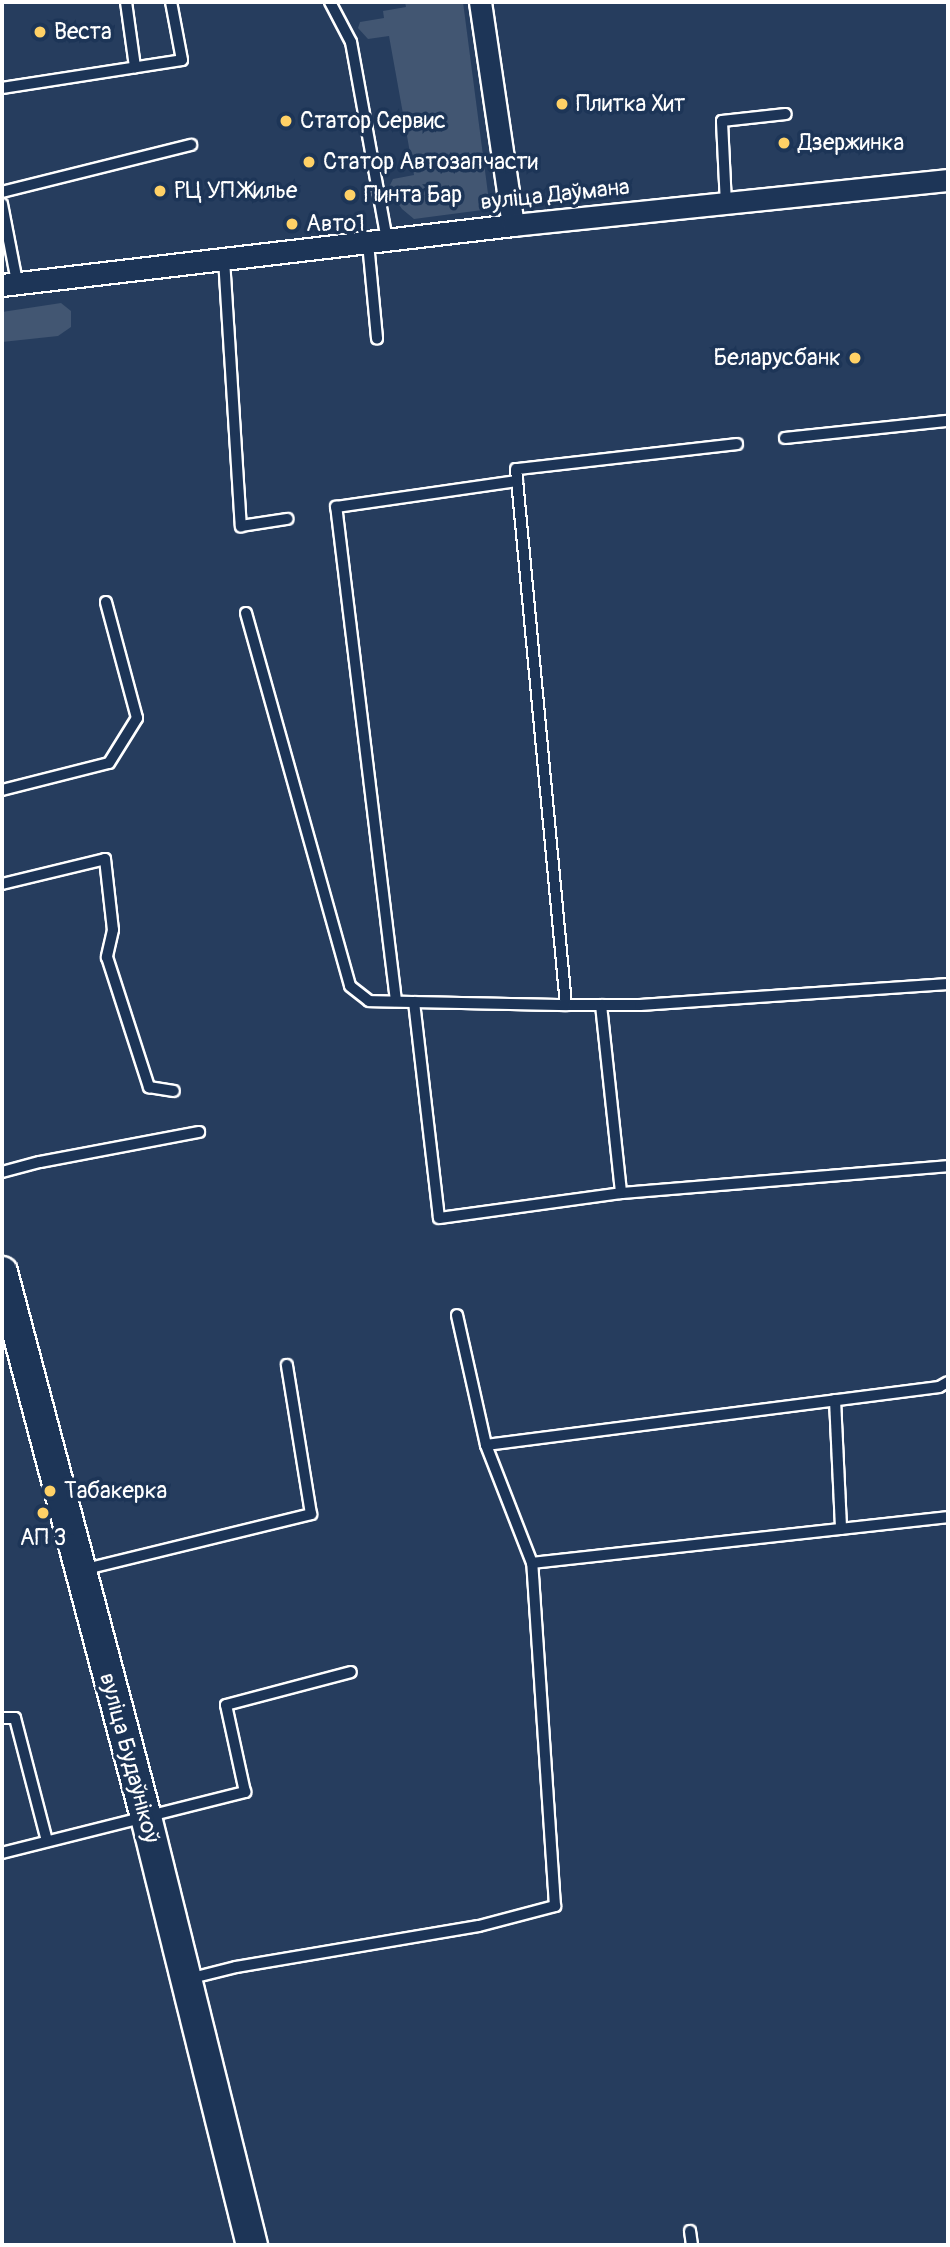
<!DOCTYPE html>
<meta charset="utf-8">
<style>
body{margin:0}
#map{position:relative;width:950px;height:2247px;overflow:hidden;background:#263d5e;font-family:Pangolin,sans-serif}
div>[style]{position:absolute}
.green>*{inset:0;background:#425672}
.roads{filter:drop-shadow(2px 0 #fff) drop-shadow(-2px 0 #fff) drop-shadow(0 2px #fff) drop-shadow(0 -2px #fff)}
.lane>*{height:10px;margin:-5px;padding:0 5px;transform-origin:5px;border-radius:5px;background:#1d3557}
.street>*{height:21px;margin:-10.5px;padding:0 10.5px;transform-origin:10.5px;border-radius:10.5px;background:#1d3557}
.secondary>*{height:30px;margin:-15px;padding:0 15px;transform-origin:15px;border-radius:15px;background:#1d3557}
.dots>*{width:19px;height:19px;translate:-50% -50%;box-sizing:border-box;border:4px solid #1d3557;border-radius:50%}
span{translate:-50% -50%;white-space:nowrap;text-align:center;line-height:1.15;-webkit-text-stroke:7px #1d3557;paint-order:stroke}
.poi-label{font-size:23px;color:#fff}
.left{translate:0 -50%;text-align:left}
.right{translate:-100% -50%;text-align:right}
.street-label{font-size:23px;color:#fff}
.frame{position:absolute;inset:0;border:4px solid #fff;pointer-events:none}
</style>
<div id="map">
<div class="green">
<i style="clip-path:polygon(405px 2px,463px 2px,490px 209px,414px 219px,402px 209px,388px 189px,393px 179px,414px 175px,389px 36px,368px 39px,358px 28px,360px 22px,384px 18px,383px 11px,406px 7px)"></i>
<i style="clip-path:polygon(61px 303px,71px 311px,71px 327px,58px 336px,2px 342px,2px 312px)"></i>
</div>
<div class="roads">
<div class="lane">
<i style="left:126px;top:2px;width:66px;rotate:82.1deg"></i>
<i style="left:330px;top:2px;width:45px;rotate:62.3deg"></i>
<i style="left:351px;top:42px;width:202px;rotate:79.7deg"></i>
<i style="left:2px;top:88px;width:182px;rotate:-8.8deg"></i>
<i style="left:182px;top:60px;width:59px;rotate:-100.7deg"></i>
<i style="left:2px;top:192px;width:195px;rotate:-14deg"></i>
<i style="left:2px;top:204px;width:79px;rotate:79.1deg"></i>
<i style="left:726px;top:204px;width:83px;rotate:-92.8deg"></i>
<i style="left:722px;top:121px;width:64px;rotate:-6.2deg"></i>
<i style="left:368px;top:243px;width:96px;rotate:84.6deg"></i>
<i style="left:224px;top:259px;width:268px;rotate:86.4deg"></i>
<i style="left:241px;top:526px;width:47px;rotate:-8.7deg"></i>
<i style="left:785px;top:438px;width:164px;rotate:-6deg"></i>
<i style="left:737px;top:444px;width:222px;rotate:173.5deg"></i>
<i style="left:516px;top:469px;width:538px;rotate:84.67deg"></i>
<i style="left:566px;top:1005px;width:74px"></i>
<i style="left:640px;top:1005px;width:309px;rotate:-3.9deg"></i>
<i style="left:246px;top:613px;width:387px;rotate:74.4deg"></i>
<i style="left:350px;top:986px;width:24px;rotate:38deg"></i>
<i style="left:369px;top:1001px;width:197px;rotate:1.2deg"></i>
<i style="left:2px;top:790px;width:110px;rotate:-14.2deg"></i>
<i style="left:109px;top:763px;width:53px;rotate:-58.1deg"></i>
<i style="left:137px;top:718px;width:120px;rotate:-105deg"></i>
<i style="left:2px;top:884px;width:106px;rotate:-13.6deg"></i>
<i style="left:105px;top:859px;width:71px;rotate:83.6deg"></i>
<i style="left:113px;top:930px;width:28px;rotate:103deg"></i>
<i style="left:107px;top:957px;width:137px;rotate:72.1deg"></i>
<i style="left:149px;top:1087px;width:25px;rotate:9deg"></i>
<i style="left:396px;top:1001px;width:498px;rotate:-96.9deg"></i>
<i style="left:336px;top:507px;width:183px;rotate:-8.2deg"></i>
<i style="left:414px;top:1002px;width:217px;rotate:83.4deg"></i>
<i style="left:439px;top:1218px;width:184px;rotate:-7.8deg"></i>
<i style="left:621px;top:1193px;width:328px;rotate:-4.7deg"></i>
<i style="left:601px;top:1005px;width:189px;rotate:83.9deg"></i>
<i style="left:2px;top:1172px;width:39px;rotate:-15deg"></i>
<i style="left:40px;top:1162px;width:162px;rotate:-10.7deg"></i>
<i style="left:835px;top:1400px;width:129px;rotate:87.3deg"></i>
<i style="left:486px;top:1445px;width:457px;rotate:-7.3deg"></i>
<i style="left:939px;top:1387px;width:10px;rotate:-29deg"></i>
<i style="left:532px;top:1563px;width:419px;rotate:-6.3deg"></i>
<i style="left:82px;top:1570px;width:236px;rotate:-13.7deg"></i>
<i style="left:311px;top:1514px;width:151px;rotate:-99.2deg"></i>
<i style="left:2px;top:1718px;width:13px"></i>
<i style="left:15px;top:1718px;width:127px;rotate:75.4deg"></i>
<i style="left:2px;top:1853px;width:251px;rotate:-14.1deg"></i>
<i style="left:245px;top:1792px;width:89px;rotate:-102.3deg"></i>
<i style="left:226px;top:1705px;width:129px;rotate:-14.8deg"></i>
<i style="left:188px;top:1979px;width:49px;rotate:-14deg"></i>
<i style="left:236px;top:1967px;width:246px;rotate:-9.6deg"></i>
<i style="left:479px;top:1926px;width:79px;rotate:-14.7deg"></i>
<i style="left:555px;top:1906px;width:344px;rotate:-93.8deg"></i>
<i style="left:532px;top:1563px;width:127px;rotate:-111.3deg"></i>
<i style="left:486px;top:1445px;width:133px;rotate:-102.6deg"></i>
<i style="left:690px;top:2231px;width:14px;rotate:82deg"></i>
</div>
<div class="street">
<i style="left:480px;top:2px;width:225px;rotate:81.6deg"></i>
<i style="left:2px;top:285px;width:515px;rotate:-6.7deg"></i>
<i style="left:513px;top:225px;width:437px;rotate:-5.9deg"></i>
</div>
<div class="secondary">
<i style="left:2px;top:1272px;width:564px;rotate:75.2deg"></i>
<i style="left:146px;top:1817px;width:441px;rotate:76.1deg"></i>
</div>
</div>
<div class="dots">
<i style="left:40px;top:32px;background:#ffd166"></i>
<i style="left:562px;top:104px;background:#ffd166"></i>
<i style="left:286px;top:121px;background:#ffd166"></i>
<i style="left:784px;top:143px;background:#ffd166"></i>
<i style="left:309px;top:162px;background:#ffd166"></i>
<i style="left:160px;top:191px;background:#ffd166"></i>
<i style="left:350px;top:195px;background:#ffd166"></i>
<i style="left:292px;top:224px;background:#ffd166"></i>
<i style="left:855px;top:358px;background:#ffd166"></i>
<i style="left:50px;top:1491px;background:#ffd166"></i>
<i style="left:43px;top:1513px;background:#ffd166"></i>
</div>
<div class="poi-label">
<span class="left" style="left:54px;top:32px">Веста</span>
<span class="left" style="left:576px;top:104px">Плитка Хит</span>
<span class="left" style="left:300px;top:121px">Статор Сервис</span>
<span class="left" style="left:798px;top:143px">Дзержинка</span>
<span class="left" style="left:323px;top:162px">Статор Автозапчасти</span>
<span class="left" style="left:174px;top:191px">РЦ УП Жилье</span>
<span class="left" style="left:364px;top:195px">Пинта Бар</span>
<span class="left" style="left:306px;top:224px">Авто1</span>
<span class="right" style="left:841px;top:358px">Беларусбанк</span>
<span class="left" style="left:64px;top:1491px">Табакерка</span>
<span style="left:43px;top:1538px">АП 3</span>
</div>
<div class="street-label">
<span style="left:555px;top:195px;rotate:-6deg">вуліца Даўмана</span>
<span style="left:129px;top:1758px;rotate:75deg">вуліца Будаўнікоў</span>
</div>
<div class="frame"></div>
</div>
